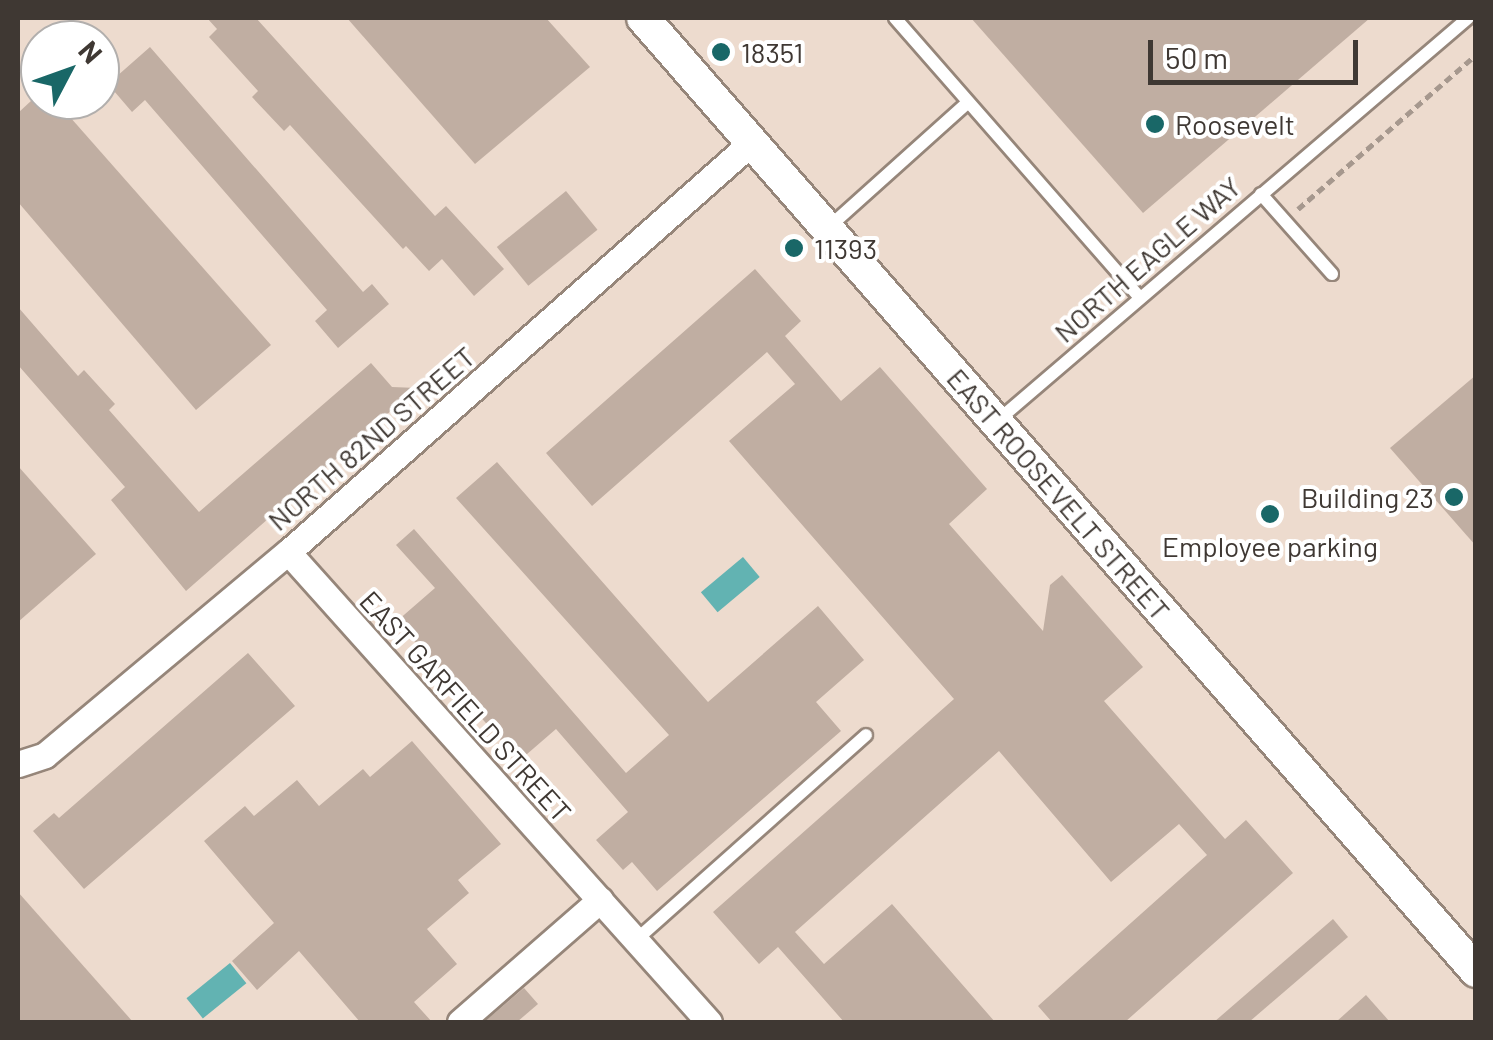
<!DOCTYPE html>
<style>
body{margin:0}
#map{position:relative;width:1493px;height:1040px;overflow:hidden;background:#eddbce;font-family:Barlow,sans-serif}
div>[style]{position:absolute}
.water>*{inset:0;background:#62b3b2;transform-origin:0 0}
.building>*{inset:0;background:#c0aea2;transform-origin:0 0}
.path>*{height:5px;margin-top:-2.5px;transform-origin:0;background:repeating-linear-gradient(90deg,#a6988e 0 8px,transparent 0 13px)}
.roads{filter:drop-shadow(2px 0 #96867a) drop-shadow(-2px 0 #96867a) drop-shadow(0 2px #96867a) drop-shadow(0 -2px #96867a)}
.service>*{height:12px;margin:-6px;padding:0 6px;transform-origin:6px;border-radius:6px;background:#fff}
.minor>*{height:25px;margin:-12.5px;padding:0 12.5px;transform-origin:12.5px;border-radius:12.5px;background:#fff}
.tertiary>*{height:32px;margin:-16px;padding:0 16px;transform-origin:16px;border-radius:16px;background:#fff}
.dots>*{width:28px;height:28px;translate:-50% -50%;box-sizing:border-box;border:5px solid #fff;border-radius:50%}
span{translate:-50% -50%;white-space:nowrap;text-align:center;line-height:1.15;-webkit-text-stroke:8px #fff;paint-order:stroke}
.poi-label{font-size:28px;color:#3f3833}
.left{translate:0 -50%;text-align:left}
.right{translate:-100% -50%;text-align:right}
.street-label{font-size:28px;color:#3f3833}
.frame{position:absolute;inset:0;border:20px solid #3f3833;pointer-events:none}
.north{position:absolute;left:20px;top:20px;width:100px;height:100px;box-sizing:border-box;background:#fff;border:2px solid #b2afad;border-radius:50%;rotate:49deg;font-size:28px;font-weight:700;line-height:40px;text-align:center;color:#3f3833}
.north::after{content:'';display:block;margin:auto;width:35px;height:45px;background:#196767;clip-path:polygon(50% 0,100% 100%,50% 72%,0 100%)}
.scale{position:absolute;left:1148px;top:40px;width:210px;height:45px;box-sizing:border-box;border:5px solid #3f3833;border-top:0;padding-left:12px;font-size:30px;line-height:35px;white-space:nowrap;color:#3f3833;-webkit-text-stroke:8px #fff;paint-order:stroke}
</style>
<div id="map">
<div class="water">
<i style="left:743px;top:557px;width:26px;height:55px;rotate:50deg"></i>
<i style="left:230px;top:963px;width:26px;height:56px;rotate:51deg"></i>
</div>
<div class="building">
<i style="clip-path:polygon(207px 18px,256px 18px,435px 216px,446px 206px,504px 269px,474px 296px,442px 259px,429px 271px,406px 246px,403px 249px,290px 125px,284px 131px,252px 97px,258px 91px,209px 37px,217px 29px)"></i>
<i style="clip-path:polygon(347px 18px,546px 18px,590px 67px,475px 164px)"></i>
<i style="clip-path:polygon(971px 18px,1370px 18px,1143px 213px)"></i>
<i style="clip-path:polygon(150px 47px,363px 292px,372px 284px,389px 304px,338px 348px,315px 321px,327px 310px,145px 100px,132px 112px,108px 84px)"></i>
<i style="clip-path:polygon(32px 100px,55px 100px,271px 345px,196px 410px,18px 202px,18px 113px)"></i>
<i style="left:566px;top:191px;width:50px;height:89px;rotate:51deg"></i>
<i style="clip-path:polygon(755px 269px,801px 321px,785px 336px,841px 401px,880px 367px,987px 489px,949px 524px,1043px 631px,1050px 585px,1062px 575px,1143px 667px,1104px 701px,1225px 839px,1246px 820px,1293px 873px,1125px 1022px,1052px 1022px,1038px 1006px,1207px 855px,1179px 824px,1111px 882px,999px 751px,795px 932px,824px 964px,892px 904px,995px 1022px,844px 1022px,778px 947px,759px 964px,713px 912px,954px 699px,729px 441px,795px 384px,767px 352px,592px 506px,546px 453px)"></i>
<i style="clip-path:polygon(18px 307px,78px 376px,84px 370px,115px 404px,109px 410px,199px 512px,371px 363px,392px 387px,417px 388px,186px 591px,111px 500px,125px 487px,18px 365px)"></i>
<i style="clip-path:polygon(1476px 375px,1476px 546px,1390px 448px)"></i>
<i style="clip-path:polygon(497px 462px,708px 702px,818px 606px,864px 660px,816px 702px,841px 731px,657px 891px,632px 862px,623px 870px,596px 840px,628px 812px,556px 729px,519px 761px,397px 621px,435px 588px,396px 545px,414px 529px,626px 773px,669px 735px,456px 498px)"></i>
<i style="clip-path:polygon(18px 466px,96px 554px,18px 622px)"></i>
<i style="clip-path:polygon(248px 653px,295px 706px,84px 889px,33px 831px,54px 813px,59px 818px)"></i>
<i style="clip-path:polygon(412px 741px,501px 844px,458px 880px,469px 893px,427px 929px,457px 964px,414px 1002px,432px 1022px,360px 1022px,299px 951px,257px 990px,232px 961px,274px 923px,204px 841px,245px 806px,254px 816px,297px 780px,319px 806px,363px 769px,370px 777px)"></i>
<i style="clip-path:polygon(18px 892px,133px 1022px,18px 1022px)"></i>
<i style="clip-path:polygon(1333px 919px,1348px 937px,1249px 1022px,1214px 1022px)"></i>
<i style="clip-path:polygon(524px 988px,538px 1004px,517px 1022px,484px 1022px)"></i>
<i style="clip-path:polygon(1366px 995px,1390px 1022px,1336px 1022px)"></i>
</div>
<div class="path">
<i style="left:1298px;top:209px;width:235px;rotate:-40.9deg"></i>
</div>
<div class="roads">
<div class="service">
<i style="left:895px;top:18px;width:372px;rotate:48.8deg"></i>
<i style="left:1261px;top:194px;width:107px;rotate:48.4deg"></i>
<i style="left:829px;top:227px;width:186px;rotate:-41.9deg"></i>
<i style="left:996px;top:422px;width:621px;rotate:-40.56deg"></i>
<i style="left:636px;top:940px;width:308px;rotate:-41.7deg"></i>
</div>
<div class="minor">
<i style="left:288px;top:552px;width:631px;rotate:48.15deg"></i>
<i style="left:18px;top:764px;width:28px;rotate:-18deg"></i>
<i style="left:45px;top:755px;width:317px;rotate:-39.9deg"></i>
<i style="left:288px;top:552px;width:619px;rotate:-41.46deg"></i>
<i style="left:460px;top:1022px;width:186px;rotate:-41.1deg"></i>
</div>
<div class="tertiary">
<i style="left:643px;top:18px;width:1266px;rotate:48.84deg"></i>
</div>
</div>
<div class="dots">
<i style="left:721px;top:52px;background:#196767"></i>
<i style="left:1155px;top:124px;background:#196767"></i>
<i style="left:794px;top:248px;background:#196767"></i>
<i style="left:1454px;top:497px;background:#196767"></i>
<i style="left:1270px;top:514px;background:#196767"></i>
</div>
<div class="poi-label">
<span class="left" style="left:741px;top:52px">18351</span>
<span class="left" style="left:1175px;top:124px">Roosevelt</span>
<span class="left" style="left:814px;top:248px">11393</span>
<span class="right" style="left:1434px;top:497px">Building 23</span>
<span style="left:1270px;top:546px">Employee parking</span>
</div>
<div class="street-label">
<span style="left:1147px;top:259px;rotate:-41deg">NORTH EAGLE WAY</span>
<span style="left:371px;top:438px;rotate:-41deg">NORTH 82ND STREET</span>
<span style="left:1059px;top:494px;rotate:49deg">EAST ROOSEVELT STREET</span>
<span style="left:466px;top:706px;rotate:48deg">EAST GARFIELD STREET</span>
</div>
<div class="frame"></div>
<div class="north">N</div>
<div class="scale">50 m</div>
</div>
